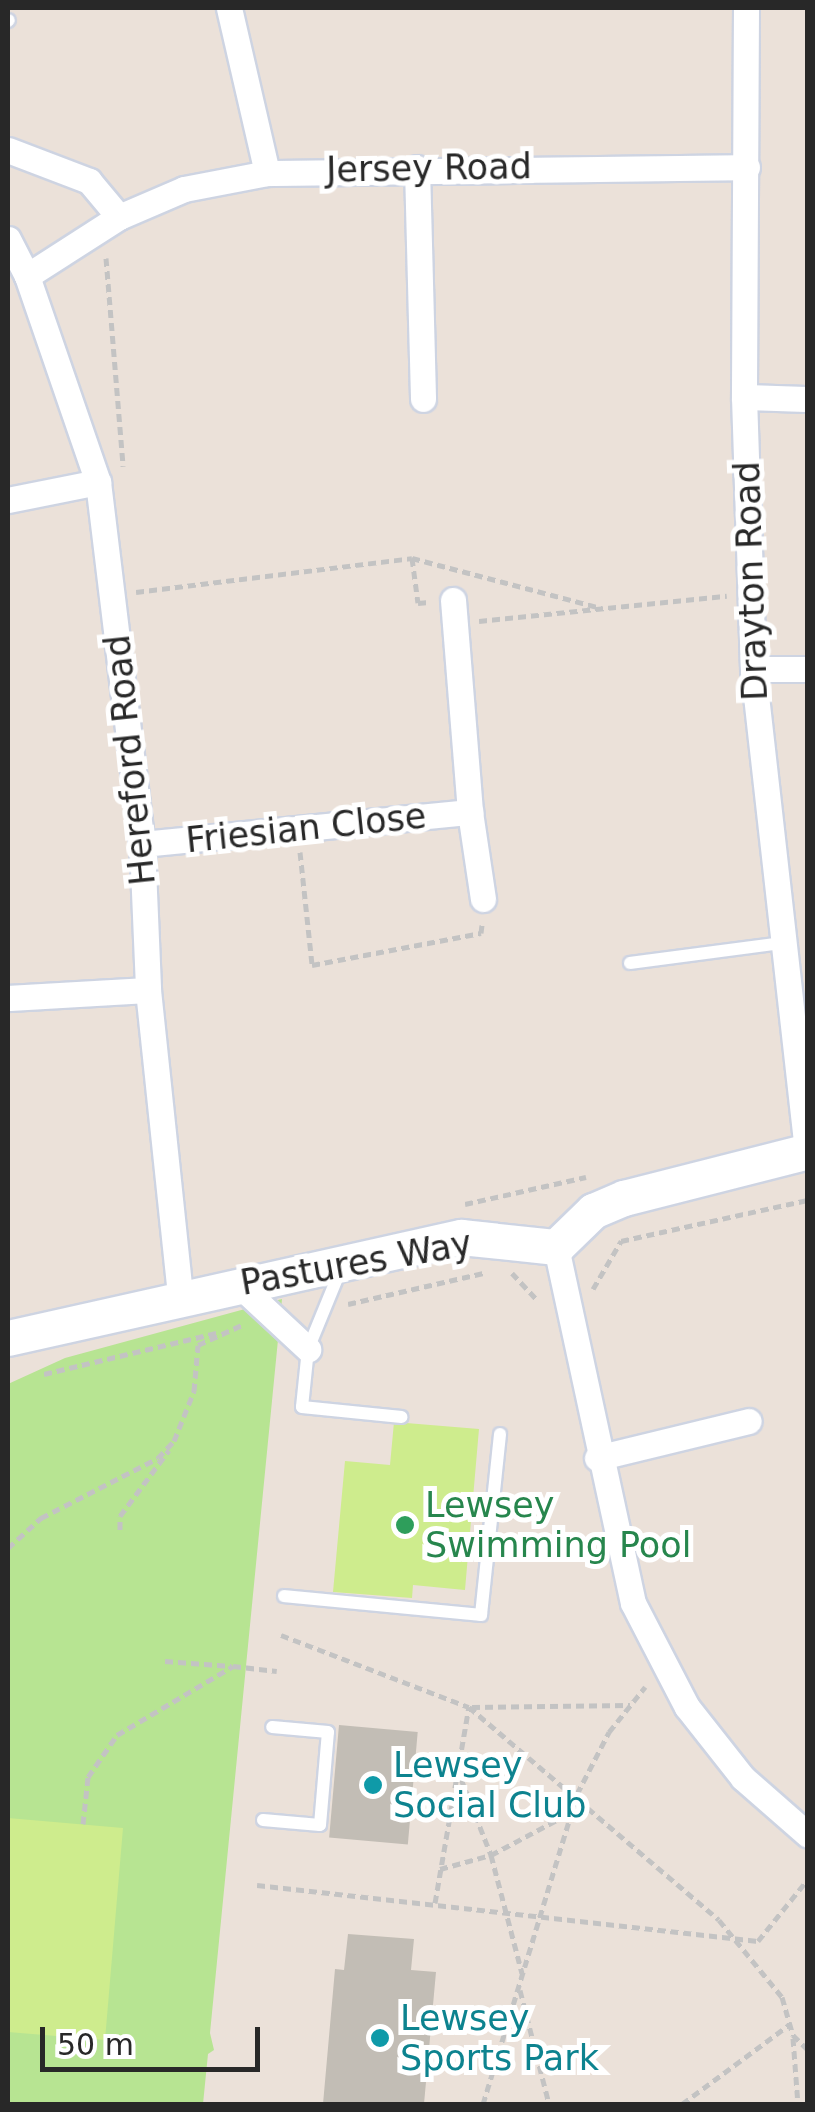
<!DOCTYPE html>
<style>
body{margin:0}
#map{position:relative;width:815px;height:2112px;overflow:hidden;background:#ebe1d9;font-family:"DejaVu Sans",sans-serif}
div>[style]{position:absolute}
.green>*{inset:0;background:#b7e492}
.pitch>*{inset:0;background:#ceec8d}
.building>*{inset:0;background:#c2bdb5;transform-origin:0 0}
.path>*{height:5px;margin-top:-2.5px;transform-origin:0;background:repeating-linear-gradient(90deg,#c3c3c3 0 8px,transparent 0 13px)}
.roads{filter:drop-shadow(2px 0 #ced4e2) drop-shadow(-2px 0 #ced4e2) drop-shadow(0 2px #ced4e2) drop-shadow(0 -2px #ced4e2)}
.lane>*{height:12px;margin:-6px;padding:0 6px;transform-origin:6px;border-radius:6px;background:#fff}
.street>*{height:25px;margin:-12.5px;padding:0 12.5px;transform-origin:12.5px;border-radius:12.5px;background:#fff}
.secondary>*{height:35px;margin:-17.5px;padding:0 17.5px;transform-origin:17.5px;border-radius:17.5px;background:#fff}
.dots>*{width:28px;height:28px;translate:-50% -50%;box-sizing:border-box;border:5px solid #fff;border-radius:50%}
span{translate:-50% -50%;white-space:nowrap;text-align:center;line-height:1.15;-webkit-text-stroke:10px #fff;paint-order:stroke}
.street-label{font-size:35px;color:#282828}
.leisure-label{font-size:35px;color:#27864d}
.left{translate:0 -50%;text-align:left}
.culture-label{font-size:35px;color:#0d838f}
.frame{position:absolute;inset:0;border:10px solid #282828;pointer-events:none}
.scale{position:absolute;left:40px;top:2027px;width:220px;height:45px;box-sizing:border-box;border:5px solid #282828;border-top:0;padding-left:12px;font-size:30px;line-height:35px;white-space:nowrap;color:#282828;-webkit-text-stroke:8px #fff;paint-order:stroke}
</style>
<div id="map">
<div class="green">
<i style="clip-path:polygon(282px 1299px,210px 2033px,214px 2050px,208px 2054px,203px 2104px,8px 2104px,8px 1384px,65px 1358px)"></i>
</div>
<div class="pitch">
<i style="clip-path:polygon(394px 1422px,479px 1429px,465px 1590px,413px 1585px,412px 1598px,333px 1592px,345px 1461px,390px 1465px)"></i>
<i style="clip-path:polygon(8px 1818px,123px 1828px,105px 2040px,8px 2032px)"></i>
</div>
<div class="building">
<i style="left:339px;top:1725px;width:79px;height:113px;rotate:5deg"></i>
<i style="clip-path:polygon(348px 1934px,414px 1939px,411px 1970px,436px 1972px,424px 2104px,323px 2104px,335px 1969px,344px 1970px)"></i>
</div>
<div class="path">
<i style="left:106px;top:258px;width:209px;rotate:85.3deg"></i>
<i style="left:412px;top:558px;width:45px;rotate:82.4deg"></i>
<i style="left:418px;top:603px;width:11px;rotate:-5deg"></i>
<i style="left:136px;top:592px;width:278px;rotate:-7deg"></i>
<i style="left:412px;top:558px;width:196px;rotate:14.8deg"></i>
<i style="left:479px;top:621px;width:249px;rotate:-5.8deg"></i>
<i style="left:300px;top:852px;width:114px;rotate:83.9deg"></i>
<i style="left:312px;top:965px;width:172px;rotate:-10.7deg"></i>
<i style="left:481px;top:933px;width:8px;rotate:-83deg"></i>
<i style="left:465px;top:1204px;width:124px;rotate:-12.6deg"></i>
<i style="left:512px;top:1273px;width:38px;rotate:47deg"></i>
<i style="left:593px;top:1289px;width:56px;rotate:-59.7deg"></i>
<i style="left:621px;top:1241px;width:191px;rotate:-12.4deg"></i>
<i style="left:348px;top:1304px;width:139px;rotate:-12.9deg"></i>
<i style="left:44px;top:1374px;width:177px;rotate:-13.4deg"></i>
<i style="left:120px;top:1530px;width:14px;rotate:-90deg"></i>
<i style="left:120px;top:1516px;width:82px;rotate:-53.4deg"></i>
<i style="left:8px;top:1548px;width:45px;rotate:-42.3deg"></i>
<i style="left:41px;top:1518px;width:131px;rotate:-27.1deg"></i>
<i style="left:158px;top:1458px;width:23px;rotate:-47deg"></i>
<i style="left:174px;top:1441px;width:54px;rotate:-68.2deg"></i>
<i style="left:194px;top:1391px;width:46px;rotate:-85deg"></i>
<i style="left:198px;top:1345px;width:51px;rotate:-24.5deg"></i>
<i style="left:281px;top:1635px;width:201px;rotate:21deg"></i>
<i style="left:469px;top:1707px;width:328px;rotate:40.4deg"></i>
<i style="left:719px;top:1920px;width:99px;rotate:50.7deg"></i>
<i style="left:782px;top:1997px;width:40px;rotate:74deg"></i>
<i style="left:793px;top:2035px;width:21px;rotate:45deg"></i>
<i style="left:165px;top:1661px;width:66px;rotate:4.3deg"></i>
<i style="left:472px;top:1707px;width:158px;rotate:-0.7deg"></i>
<i style="left:456px;top:1766px;width:96px;rotate:68.5deg"></i>
<i style="left:491px;top:1855px;width:122px;rotate:75.3deg"></i>
<i style="left:83px;top:1824px;width:47px;rotate:-83.9deg"></i>
<i style="left:88px;top:1777px;width:51px;rotate:-55.4deg"></i>
<i style="left:117px;top:1735px;width:135px;rotate:-30.7deg"></i>
<i style="left:233px;top:1666px;width:44px;rotate:6.5deg"></i>
<i style="left:440px;top:1869px;width:53px;rotate:-15.4deg"></i>
<i style="left:491px;top:1855px;width:92px;rotate:-28deg"></i>
<i style="left:257px;top:1885px;width:504px;rotate:6.38deg"></i>
<i style="left:758px;top:1941px;width:80px;rotate:-51.1deg"></i>
<i style="left:435px;top:1903px;width:199px;rotate:-80.2deg"></i>
<i style="left:520px;top:1990px;width:118px;rotate:75.7deg"></i>
<i style="left:793px;top:2038px;width:66px;rotate:85.7deg"></i>
<i style="left:483px;top:2104px;width:324px;rotate:-73.1deg"></i>
<i style="left:577px;top:1794px;width:70px;rotate:-62.7deg"></i>
<i style="left:609px;top:1732px;width:58px;rotate:-51.3deg"></i>
<i style="left:682px;top:2104px;width:134px;rotate:-36.5deg"></i>
</div>
<div class="roads">
<div class="lane">
<i style="left:8px;top:21px;width:1px;rotate:-45deg"></i>
<i style="left:630px;top:963px;width:152px;rotate:-7.5deg"></i>
<i style="left:340px;top:1271px;width:84px;rotate:112.3deg"></i>
<i style="left:308px;top:1349px;width:58px;rotate:95.9deg"></i>
<i style="left:302px;top:1407px;width:100px;rotate:5.7deg"></i>
<i style="left:284px;top:1596px;width:198px;rotate:5.5deg"></i>
<i style="left:481px;top:1615px;width:182px;rotate:-84deg"></i>
<i style="left:263px;top:1820px;width:57px;rotate:5deg"></i>
<i style="left:320px;top:1825px;width:93px;rotate:-85.1deg"></i>
<i style="left:328px;top:1732px;width:56px;rotate:-174.9deg"></i>
</div>
<div class="street">
<i style="left:229px;top:8px;width:169px;rotate:77deg"></i>
<i style="left:746px;top:8px;width:389px;rotate:90.3deg"></i>
<i style="left:744px;top:397px;width:272px;rotate:88.1deg"></i>
<i style="left:753px;top:669px;width:485px;rotate:83.6deg"></i>
<i style="left:8px;top:150px;width:87px;rotate:20.9deg"></i>
<i style="left:89px;top:181px;width:47px;rotate:50.2deg"></i>
<i style="left:119px;top:217px;width:71px;rotate:-23.3deg"></i>
<i style="left:184px;top:189px;width:85px;rotate:-10.9deg"></i>
<i style="left:267px;top:173px;width:480px;rotate:-0.7deg"></i>
<i style="left:417px;top:168px;width:231px;rotate:88.5deg"></i>
<i style="left:8px;top:239px;width:42px;rotate:62.8deg"></i>
<i style="left:27px;top:276px;width:218px;rotate:71deg"></i>
<i style="left:98px;top:482px;width:365px;rotate:83.1deg"></i>
<i style="left:142px;top:844px;width:146px;rotate:87.6deg"></i>
<i style="left:148px;top:990px;width:309px;rotate:84deg"></i>
<i style="left:27px;top:276px;width:109px;rotate:-32.7deg"></i>
<i style="left:744px;top:397px;width:64px;rotate:1.8deg"></i>
<i style="left:8px;top:500px;width:92px;rotate:-11.3deg"></i>
<i style="left:453px;top:600px;width:213px;rotate:85.4deg"></i>
<i style="left:753px;top:669px;width:55px"></i>
<i style="left:142px;top:844px;width:330px;rotate:-5.6deg"></i>
<i style="left:470px;top:812px;width:88px;rotate:81.5deg"></i>
<i style="left:8px;top:998px;width:140px;rotate:-3.3deg"></i>
<i style="left:556px;top:1247px;width:364px;rotate:77.8deg"></i>
<i style="left:633px;top:1603px;width:117px;rotate:62.6deg"></i>
<i style="left:687px;top:1707px;width:90px;rotate:51.7deg"></i>
<i style="left:743px;top:1778px;width:86px;rotate:41.2deg"></i>
<i style="left:238px;top:1284px;width:96px;rotate:42.9deg"></i>
<i style="left:597px;top:1458px;width:156px;rotate:-13.7deg"></i>
</div>
<div class="secondary">
<i style="left:8px;top:1338px;width:464px;rotate:-12.6deg"></i>
<i style="left:461px;top:1237px;width:96px;rotate:6deg"></i>
<i style="left:556px;top:1247px;width:52px;rotate:-44.2deg"></i>
<i style="left:593px;top:1211px;width:34px;rotate:-23deg"></i>
<i style="left:624px;top:1198px;width:190px;rotate:-14.3deg"></i>
</div>
</div>
<div class="dots">
<i style="left:405px;top:1525px;background:#2e9e5b"></i>
<i style="left:373px;top:1785px;background:#0f9aa8"></i>
<i style="left:380px;top:2038px;background:#0f9aa8"></i>
</div>
<div class="street-label">
<span style="left:429px;top:168px;rotate:-1deg">Jersey Road</span>
<span style="left:751px;top:581px;rotate:-92deg">Drayton Road</span>
<span style="left:130px;top:760px;rotate:-96deg">Hereford Road</span>
<span style="left:306px;top:828px;rotate:-6deg">Friesian Close</span>
<span style="left:356px;top:1263px;rotate:-10deg">Pastures Way</span>
</div>
<div class="leisure-label">
<span class="left" style="left:425px;top:1525px">Lewsey<br>Swimming Pool</span>
</div>
<div class="culture-label">
<span class="left" style="left:393px;top:1785px">Lewsey<br>Social Club</span>
<span class="left" style="left:400px;top:2038px">Lewsey<br>Sports Park</span>
</div>
<div class="frame"></div>
<div class="scale">50 m</div>
</div>
